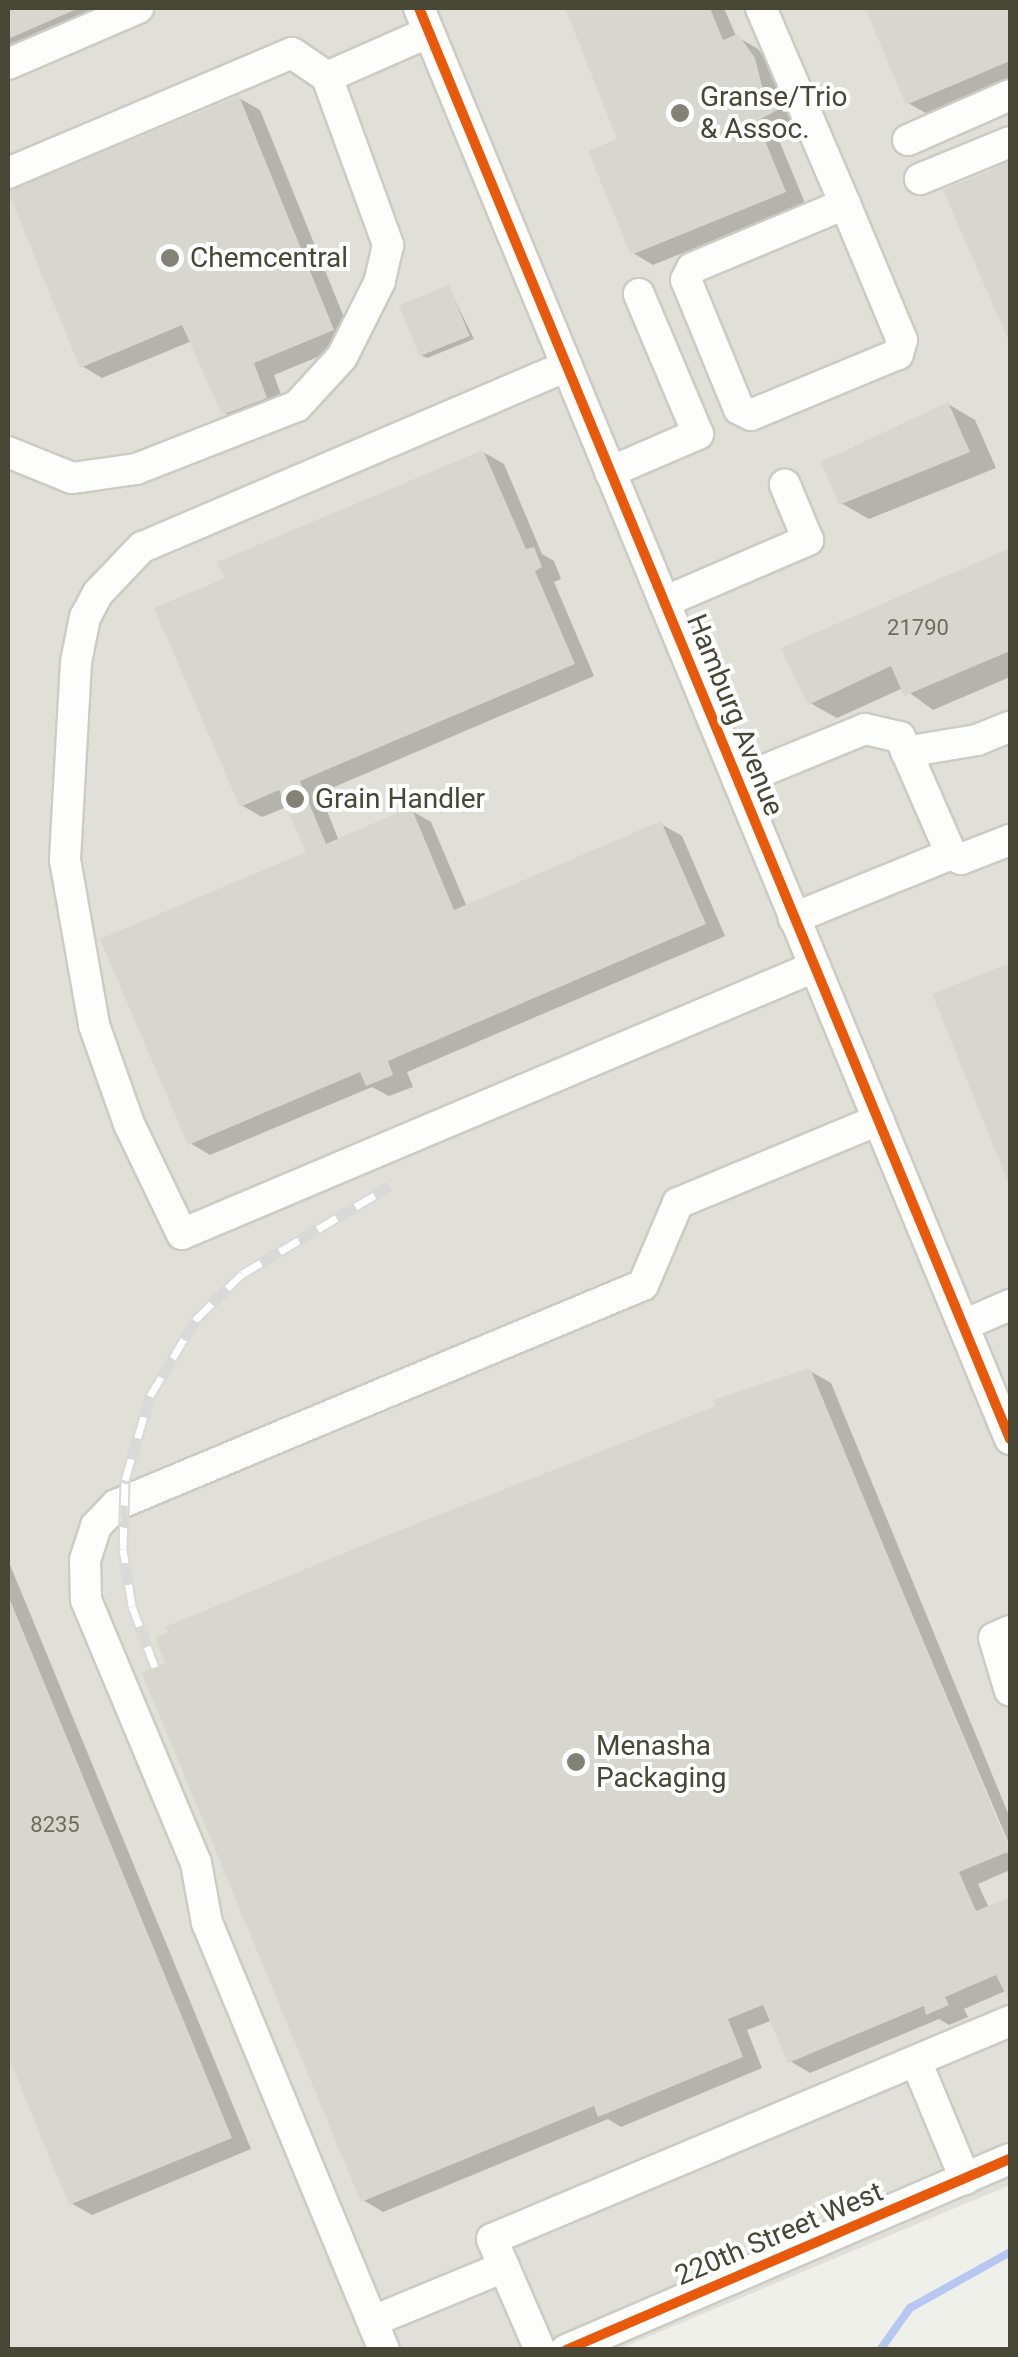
<!DOCTYPE html>
<style>
body{margin:0}
#map{position:relative;width:1018px;height:2357px;overflow:hidden;background:#f0f0ea;font-family:Roboto,sans-serif}
div>[style]{position:absolute}
.industrial>*{inset:0;background:#e1e0d8}
.parking>*{inset:0;background:#e0dfd9}
.shadow>*{inset:0;background:#0003}
.stream>*{height:8px;margin:-4px;padding:0 4px;transform-origin:4px;border-radius:4px;background:#b6c8f2}
.building>*{inset:0;background:#d7d7cf;transform-origin:0 0}
.roads{filter:drop-shadow(2px 0 #ccccc4) drop-shadow(-2px 0 #ccccc4) drop-shadow(0 2px #ccccc4) drop-shadow(0 -2px #ccccc4)}
.minor>*{height:30px;margin:-15px;padding:0 15px;transform-origin:15px;border-radius:15px;background:#fdfdfc}
.rail>*{height:11px;margin-top:-5.5px;transform-origin:0;background:repeating-linear-gradient(90deg,#fff 0 22px,#d9d9d8 0 44px);box-sizing:border-box;border-block:2px solid #d9d9d8}
.cycleway>*{height:10px;margin:-5px;padding:0 5px;transform-origin:5px;border-radius:5px;background:#e8590c}
.dots>*{width:28px;height:28px;translate:-50% -50%;box-sizing:border-box;border:5px solid #fff;border-radius:50%}
span{translate:-50% -50%;white-space:nowrap;text-align:center;line-height:1.15;-webkit-text-stroke:8px #fff;paint-order:stroke}
.number-label{font-size:22px;color:#6d6c5d}
.number-label span{-webkit-text-stroke-width:0}
.poi-label{font-size:28px;color:#484635}
.left{translate:0 -50%;text-align:left}
.street-label{font-size:28px;color:#484635}
.frame{position:absolute;inset:0;border:10px solid #484635;pointer-events:none}
</style>
<div id="map">
<div class="industrial">
<i style="clip-path:polygon(8px 8px,1010px 8px,1010px 2185px,619px 2349px,8px 2350px)"></i>
</div>
<div class="parking">
<i style="clip-path:polygon(937px 1426px,1010px 1603px,1010px 1785px,873px 1453px)"></i>
<i style="clip-path:polygon(1010px 1991px,1010px 2065px,715px 2188px,706px 2167px,662px 2185px,685px 2240px,414px 2349px,362px 2225px,430px 2197px,457px 2258px,593px 2202px,581px 2169px)"></i>
</div>
<div class="shadow">
<i style="clip-path:polygon(8px 8px,106px 8px,8px 59px)"></i>
<i style="clip-path:polygon(567px 8px,724px 8px,736px 36px,758px 49px,774px 71px,784px 108px,798px 121px,776px 133px,805px 203px,653px 265px,633px 253px,620px 140px)"></i>
<i style="clip-path:polygon(868px 8px,1010px 8px,1010px 81px,929px 115px,908px 103px)"></i>
<i style="clip-path:polygon(239px 98px,260px 110px,354px 342px,274px 375px,286px 409px,245px 425px,224px 413px,192px 341px,102px 378px,82px 366px)"></i>
<i style="clip-path:polygon(1010px 162px,1010px 338px,946px 191px)"></i>
<i style="clip-path:polygon(449px 288px,474px 339px,427px 358px,421px 355px)"></i>
<i style="clip-path:polygon(948px 404px,975px 420px,996px 468px,869px 519px,841px 503px)"></i>
<i style="clip-path:polygon(483px 452px,504px 464px,542px 554px,554px 561px,561px 579px,554px 582px,594px 676px,320px 793px,339px 841px,410px 810px,431px 822px,467px 907px,661px 824px,682px 836px,725px 936px,407px 1072px,413px 1087px,389px 1096px,372px 1087px,210px 1155px,190px 1143px,309px 853px,289px 806px,262px 817px,241px 805px,228px 580px)"></i>
<i style="clip-path:polygon(1010px 553px,1010px 677px,933px 710px,903px 688px,837px 718px,810px 703px)"></i>
<i style="clip-path:polygon(1010px 966px,1010px 1182px,935px 996px)"></i>
<i style="clip-path:polygon(810px 1371px,831px 1383px,1010px 1818px,1010px 1846px,814px 1383px,1010px 1859px,1010px 1870px,978px 1884px,989px 1908px,1010px 1900px,1010px 1989px,964px 2009px,968px 2017px,949px 2025px,939px 2019px,810px 2073px,790px 2061px,773px 2020px,747px 2030px,762px 2068px,621px 2127px,608px 2119px,383px 2212px,363px 2200px)"></i>
<i style="clip-path:polygon(8px 1560px,251px 2149px,92px 2215px,71px 2203px,8px 2049px)"></i>
</div>
<div class="stream">
<i style="left:880px;top:2350px;width:52px;rotate:-54.5deg"></i>
<i style="left:910px;top:2308px;width:115px;rotate:-29.2deg"></i>
</div>
<div class="building">
<i style="clip-path:polygon(8px 8px,79px 8px,8px 39px)"></i>
<i style="clip-path:polygon(565px 8px,710px 8px,723px 40px,738px 34px,755px 58px,764px 94px,781px 108px,757px 121px,786px 192px,631px 255px,588px 151px,617px 139px)"></i>
<i style="clip-path:polygon(865px 8px,1010px 8px,1010px 61px,906px 105px)"></i>
<i style="clip-path:polygon(239px 96px,334px 330px,254px 363px,267px 398px,222px 415px,182px 325px,80px 368px,8px 191px)"></i>
<i style="clip-path:polygon(1010px 162px,1010px 344px,943px 190px)"></i>
<i style="left:449px;top:285px;width:55px;height:54px;rotate:68deg"></i>
<i style="clip-path:polygon(948px 402px,970px 452px,839px 505px,821px 462px)"></i>
<i style="clip-path:polygon(483px 450px,526px 549px,534px 547px,542px 567px,535px 571px,575px 664px,300px 781px,326px 844px,411px 807px,454px 910px,661px 821px,706px 924px,388px 1061px,393px 1075px,366px 1086px,360px 1072px,188px 1145px,100px 939px,306px 852px,279px 790px,240px 807px,154px 608px,225px 578px,217px 562px)"></i>
<i style="clip-path:polygon(1010px 548px,1010px 651px,904px 696px,891px 666px,808px 705px,781px 648px)"></i>
<i style="clip-path:polygon(1010px 963px,1010px 1187px,932px 994px)"></i>
<i style="clip-path:polygon(810px 1368px,1010px 1851px,959px 1872px,976px 1911px,1010px 1897px,1010px 2003px,996px 1975px,945px 1997px,949px 2005px,926px 2015px,924px 2006px,788px 2063px,763px 2005px,728px 2019px,743px 2057px,598px 2117px,594px 2106px,361px 2202px,142px 1673px,165px 1663px,155px 1638px,168px 1632px,165px 1627px,383px 1537px,716px 1406px,714px 1400px)"></i>
<i style="clip-path:polygon(8px 1595px,232px 2138px,69px 2205px,8px 2056px)"></i>
</div>
<div class="roads">
<div class="minor">
<i style="left:419px;top:8px;width:1548px;rotate:67.56deg"></i>
<i style="left:761px;top:8px;width:213px;rotate:66.8deg"></i>
<i style="left:845px;top:204px;width:147px;rotate:67.3deg"></i>
<i style="left:902px;top:340px;width:15px;rotate:106deg"></i>
<i style="left:898px;top:354px;width:159px;rotate:157.5deg"></i>
<i style="left:751px;top:415px;width:13px;rotate:-153deg"></i>
<i style="left:739px;top:409px;width:139px;rotate:-112.3deg"></i>
<i style="left:686px;top:280px;width:13px;rotate:-63deg"></i>
<i style="left:692px;top:268px;width:166px;rotate:-22.7deg"></i>
<i style="left:8px;top:64px;width:142px;rotate:-23.3deg"></i>
<i style="left:327px;top:77px;width:111px;rotate:-23.8deg"></i>
<i style="left:908px;top:140px;width:111px;rotate:-23.8deg"></i>
<i style="left:8px;top:173px;width:308px;rotate:-22.9deg"></i>
<i style="left:292px;top:53px;width:42px;rotate:34.4deg"></i>
<i style="left:327px;top:77px;width:179px;rotate:70deg"></i>
<i style="left:388px;top:245px;width:37px;rotate:103deg"></i>
<i style="left:380px;top:281px;width:85px;rotate:116.6deg"></i>
<i style="left:342px;top:357px;width:67px;rotate:132.6deg"></i>
<i style="left:297px;top:406px;width:173px;rotate:158.6deg"></i>
<i style="left:136px;top:469px;width:65px;rotate:172deg"></i>
<i style="left:72px;top:478px;width:69px;rotate:-157.9deg"></i>
<i style="left:920px;top:179px;width:97px;rotate:-22.3deg"></i>
<i style="left:567px;top:366px;width:462px;rotate:156.9deg"></i>
<i style="left:142px;top:547px;width:64px;rotate:133.7deg"></i>
<i style="left:98px;top:593px;width:27px;rotate:118deg"></i>
<i style="left:85px;top:617px;width:46px;rotate:101.3deg"></i>
<i style="left:76px;top:662px;width:198px;rotate:93.2deg"></i>
<i style="left:65px;top:860px;width:168px;rotate:80deg"></i>
<i style="left:94px;top:1025px;width:105px;rotate:70.5deg"></i>
<i style="left:129px;top:1124px;width:122px;rotate:64.3deg"></i>
<i style="left:182px;top:1234px;width:686px;rotate:-22.9deg"></i>
<i style="left:610px;top:472px;width:96px;rotate:-23.4deg"></i>
<i style="left:698px;top:434px;width:152px;rotate:-112.9deg"></i>
<i style="left:664px;top:602px;width:157px;rotate:-23.3deg"></i>
<i style="left:808px;top:540px;width:60px;rotate:-112.7deg"></i>
<i style="left:906px;top:752px;width:72px;rotate:-9.6deg"></i>
<i style="left:977px;top:740px;width:35px;rotate:-22deg"></i>
<i style="left:738px;top:781px;width:137px;rotate:-22.3deg"></i>
<i style="left:865px;top:729px;width:36px;rotate:13deg"></i>
<i style="left:900px;top:737px;width:128px;rotate:66.4deg"></i>
<i style="left:951px;top:854px;width:170px;rotate:157.8deg"></i>
<i style="left:951px;top:854px;width:11px;rotate:27deg"></i>
<i style="left:961px;top:859px;width:53px;rotate:-21.2deg"></i>
<i style="left:964px;top:1325px;width:50px;rotate:-23.5deg"></i>
<i style="left:1010px;top:1631px;width:17px;rotate:156deg"></i>
<i style="left:994px;top:1638px;width:55px;rotate:73.2deg"></i>
<i style="left:916px;top:2061px;width:128px;rotate:67.4deg"></i>
<i style="left:373px;top:2321px;width:142px;rotate:-22.4deg"></i>
<i style="left:384px;top:2350px;width:462px;rotate:-112.5deg"></i>
<i style="left:207px;top:1923px;width:61px;rotate:-100.4deg"></i>
<i style="left:196px;top:1863px;width:285px;rotate:-112.7deg"></i>
<i style="left:86px;top:1600px;width:40px;rotate:-91.4deg"></i>
<i style="left:85px;top:1560px;width:36px;rotate:-72deg"></i>
<i style="left:96px;top:1526px;width:29px;rotate:-46deg"></i>
<i style="left:116px;top:1505px;width:571px;rotate:-22.66deg"></i>
<i style="left:643px;top:1285px;width:89px;rotate:-66.9deg"></i>
<i style="left:678px;top:1203px;width:217px;rotate:-22.5deg"></i>
<i style="left:540px;top:2350px;width:121px;rotate:-113.4deg"></i>
<i style="left:492px;top:2239px;width:562px;rotate:-22.82deg"></i>
<i style="left:566px;top:2350px;width:483px;rotate:-23.3deg"></i>
</div>
</div>
<div class="rail">
<i style="left:155px;top:1667px;width:65px;rotate:-110.7deg"></i>
<i style="left:132px;top:1606px;width:58px;rotate:-99deg"></i>
<i style="left:123px;top:1549px;width:69px;rotate:-88.3deg"></i>
<i style="left:125px;top:1480px;width:88px;rotate:-73.4deg"></i>
<i style="left:150px;top:1396px;width:90px;rotate:-59.1deg"></i>
<i style="left:196px;top:1319px;width:64px;rotate:-44.4deg"></i>
<i style="left:242px;top:1274px;width:172px;rotate:-30.7deg"></i>
</div>
<div class="cycleway">
<i style="left:419px;top:8px;width:1548px;rotate:67.56deg"></i>
<i style="left:566px;top:2350px;width:483px;rotate:-23.3deg"></i>
</div>
<div class="dots">
<i style="left:680px;top:113px;background:#838274"></i>
<i style="left:170px;top:258px;background:#838274"></i>
<i style="left:295px;top:799px;background:#838274"></i>
<i style="left:576px;top:1762px;background:#838274"></i>
</div>
<div class="number-label">
<span style="left:918px;top:628px">21790</span>
<span style="left:55px;top:1825px">8235</span>
</div>
<div class="poi-label">
<span class="left" style="left:700px;top:113px">Granse/Trio<br>&amp; Assoc.</span>
<span class="left" style="left:190px;top:258px">Chemcentral</span>
<span class="left" style="left:315px;top:799px">Grain Handler</span>
<span class="left" style="left:596px;top:1762px">Menasha<br>Packaging</span>
</div>
<div class="street-label">
<span style="left:735px;top:715px;rotate:68deg">Hamburg Avenue</span>
<span style="left:779px;top:2234px;rotate:-23deg">220th Street West</span>
</div>
<div class="frame"></div>
</div>
